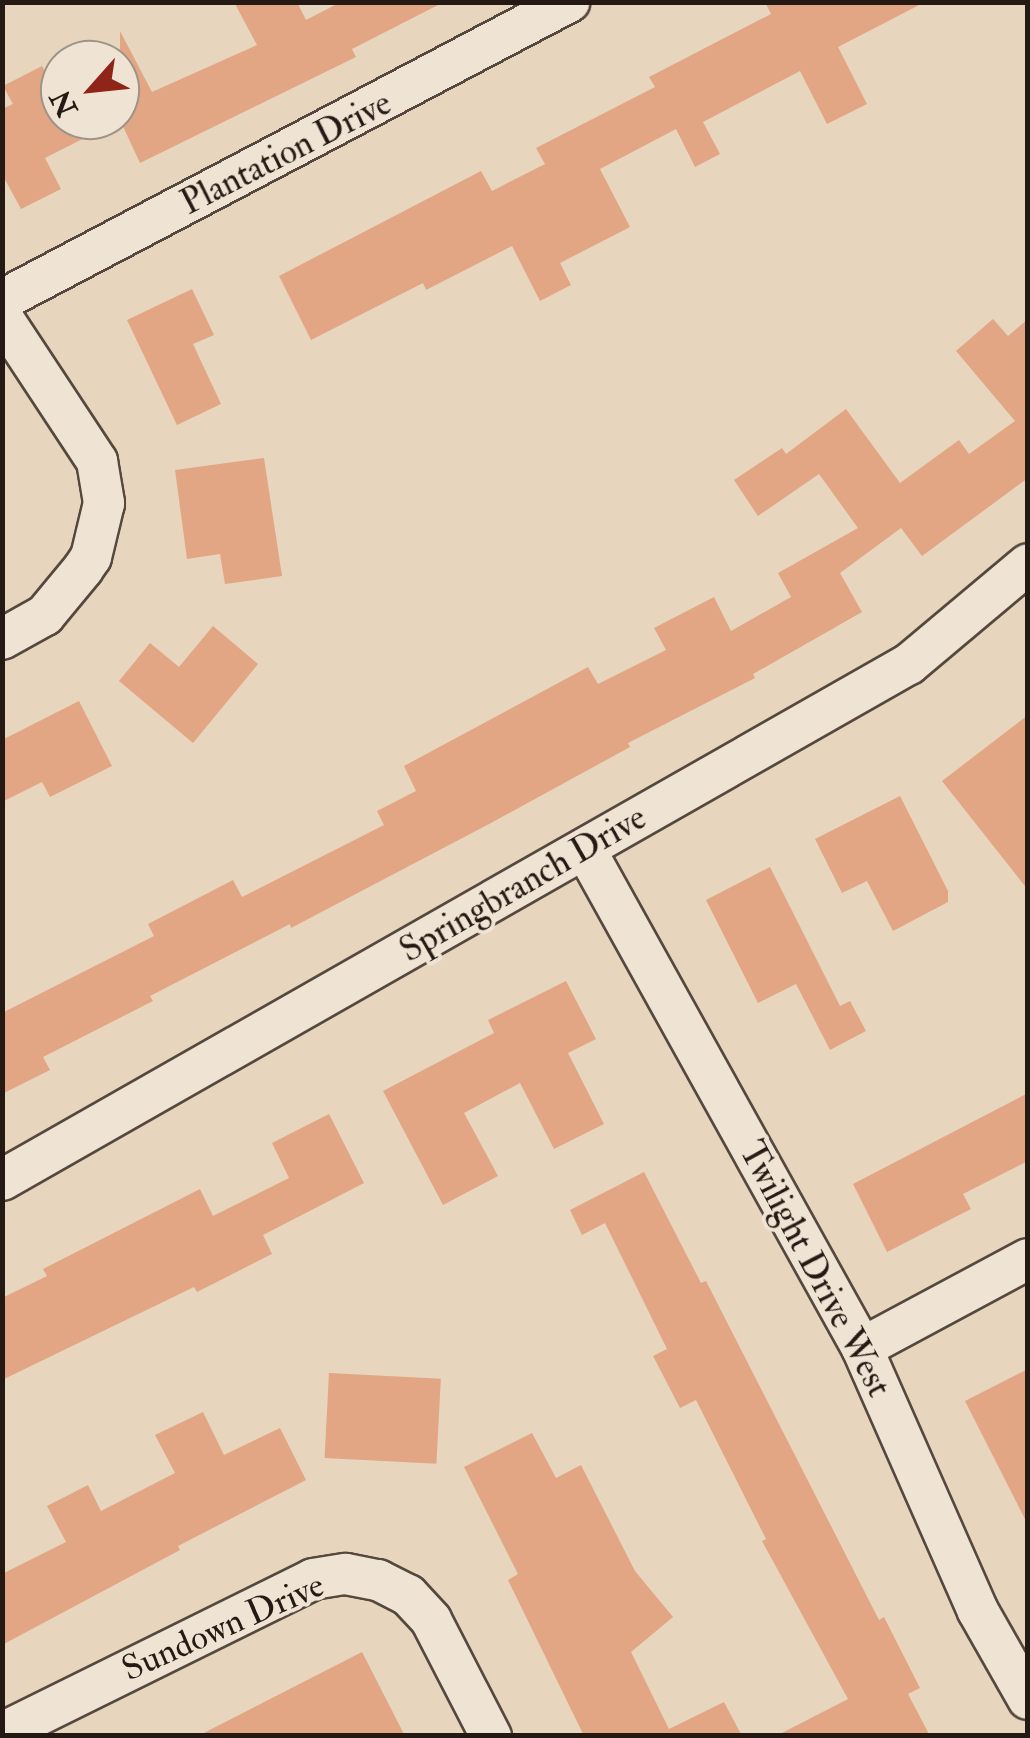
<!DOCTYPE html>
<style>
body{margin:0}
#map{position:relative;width:1030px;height:1738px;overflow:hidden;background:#e7d5bd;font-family:"IM FELL Double Pica",serif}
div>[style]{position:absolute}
.building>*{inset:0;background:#e2a684;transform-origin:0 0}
.roads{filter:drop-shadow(2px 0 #56483e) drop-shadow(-2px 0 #56483e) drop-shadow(0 2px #56483e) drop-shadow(0 -2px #56483e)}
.minor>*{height:40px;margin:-20px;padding:0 20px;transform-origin:20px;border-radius:20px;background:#efe4d4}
span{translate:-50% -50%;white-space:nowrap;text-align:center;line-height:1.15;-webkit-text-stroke:8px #efe4d4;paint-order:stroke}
.street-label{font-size:35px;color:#251913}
.frame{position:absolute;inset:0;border:5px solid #251913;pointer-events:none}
.north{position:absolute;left:40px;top:40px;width:100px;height:100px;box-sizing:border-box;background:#efe4d4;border:2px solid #9e9387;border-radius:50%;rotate:243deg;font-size:28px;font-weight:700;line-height:40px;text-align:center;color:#251913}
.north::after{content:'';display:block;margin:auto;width:35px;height:45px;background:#8f2418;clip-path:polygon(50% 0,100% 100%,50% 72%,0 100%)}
</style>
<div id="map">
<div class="building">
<i style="clip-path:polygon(234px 2px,297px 2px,306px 20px,341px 2px,444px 2px,352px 49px,356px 57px,140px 163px,120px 120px,45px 158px,61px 189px,21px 209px,2px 174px,2px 109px,13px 104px,3px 86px,42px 66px,60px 101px,60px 120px,120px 120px,120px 31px,152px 92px,257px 45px)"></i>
<i style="clip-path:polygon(765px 2px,925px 2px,838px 47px,867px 104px,827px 124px,800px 71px,703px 122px,720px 154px,695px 167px,676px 129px,600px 169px,630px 227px,560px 263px,571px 285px,540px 301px,512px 246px,426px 290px,423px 283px,311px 340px,279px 276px,481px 171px,492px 191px,545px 164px,536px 148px,655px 87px,649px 77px,771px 14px)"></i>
<i style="clip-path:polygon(192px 289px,214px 335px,193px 344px,221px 404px,177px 425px,127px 320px)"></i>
<i style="clip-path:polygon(993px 319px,1008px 336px,1028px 319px,1028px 478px,922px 556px,901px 528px,840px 573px,862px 612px,753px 674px,755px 678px,628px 743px,630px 747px,491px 823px,291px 928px,290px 924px,150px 996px,153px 1001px,43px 1057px,50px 1070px,2px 1094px,2px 1013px,154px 936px,148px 924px,233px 880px,242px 897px,384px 825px,377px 811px,416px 791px,404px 766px,588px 667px,598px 684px,666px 650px,654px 628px,714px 597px,731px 631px,791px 597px,778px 573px,858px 528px,819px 474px,758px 516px,734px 480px,782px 448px,786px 454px,846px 409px,900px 483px,959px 440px,969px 454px,1015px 421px,956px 351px)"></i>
<i style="clip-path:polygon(264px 458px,282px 576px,225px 584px,220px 554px,187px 559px,175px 470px)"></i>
<i style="clip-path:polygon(213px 626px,258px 664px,193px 743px,119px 681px,150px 643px,179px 667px)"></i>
<i style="clip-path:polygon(79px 701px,112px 766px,50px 797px,42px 782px,2px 802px,2px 740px)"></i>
<i style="clip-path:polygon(1028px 715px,1028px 890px,942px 781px)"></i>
<i style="clip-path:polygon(900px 796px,948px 891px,948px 902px,893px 931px,867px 881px,842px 893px,815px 839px)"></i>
<i style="clip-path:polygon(770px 867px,840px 1006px,850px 1001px,866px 1031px,830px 1050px,796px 984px,758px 1003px,706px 900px)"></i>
<i style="clip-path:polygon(566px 981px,596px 1039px,568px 1053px,604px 1124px,554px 1149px,520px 1083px,464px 1113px,498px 1176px,443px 1205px,383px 1091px,494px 1033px,488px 1020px)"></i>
<i style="clip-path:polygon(1028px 1093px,1028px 1161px,963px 1194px,971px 1209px,887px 1252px,853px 1184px)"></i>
<i style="clip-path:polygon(329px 1114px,364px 1183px,263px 1235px,272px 1254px,197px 1292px,194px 1287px,2px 1380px,2px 1298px,47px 1276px,43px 1269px,200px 1189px,213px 1216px,289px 1178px,272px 1143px)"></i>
<i style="clip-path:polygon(644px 1172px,701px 1283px,706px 1281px,879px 1620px,884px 1617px,920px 1688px,908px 1694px,930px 1736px,776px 1736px,848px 1699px,762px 1541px,766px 1539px,696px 1400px,680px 1408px,653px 1356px,667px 1349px,605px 1223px,582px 1235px,570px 1210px)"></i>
<i style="clip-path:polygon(1028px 1369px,1028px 1525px,965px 1401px)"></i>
<i style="left:329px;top:1373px;width:112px;height:85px;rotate:3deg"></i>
<i style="clip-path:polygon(203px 1412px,224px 1455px,280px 1428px,306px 1480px,178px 1546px,180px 1550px,2px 1645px,2px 1574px,66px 1542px,47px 1506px,88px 1485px,101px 1511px,175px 1473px,155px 1435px)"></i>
<i style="clip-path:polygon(532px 1433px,556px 1478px,581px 1465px,635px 1571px,673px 1617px,631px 1652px,669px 1729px,724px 1702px,742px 1736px,584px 1736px,508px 1580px,518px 1574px,464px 1467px)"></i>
<i style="clip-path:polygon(362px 1652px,405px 1736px,198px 1736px)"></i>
</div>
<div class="roads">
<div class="minor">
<i style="left:2px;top:300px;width:641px;rotate:-27.73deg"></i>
<i style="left:2px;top:317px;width:173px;rotate:56.6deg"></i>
<i style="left:97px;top:461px;width:43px;rotate:80.5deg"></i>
<i style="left:104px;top:503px;width:56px;rotate:103.5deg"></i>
<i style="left:91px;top:557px;width:14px;rotate:124deg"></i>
<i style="left:83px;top:569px;width:60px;rotate:129.6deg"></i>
<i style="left:45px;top:615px;width:49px;rotate:150.8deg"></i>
<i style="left:585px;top:849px;width:571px;rotate:60.96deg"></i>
<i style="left:862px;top:1348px;width:287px;rotate:66.2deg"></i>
<i style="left:978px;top:1611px;width:101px;rotate:60.4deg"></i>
<i style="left:2px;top:1180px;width:1044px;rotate:-29.64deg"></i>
<i style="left:909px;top:664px;width:155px;rotate:-40deg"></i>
<i style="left:862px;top:1348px;width:188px;rotate:-28.2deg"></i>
<i style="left:2px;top:1733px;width:347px;rotate:-26.3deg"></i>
<i style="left:313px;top:1579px;width:33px;rotate:-9deg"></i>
<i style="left:346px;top:1574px;width:33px;rotate:11deg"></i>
<i style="left:378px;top:1580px;width:34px;rotate:27deg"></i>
<i style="left:408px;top:1595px;width:34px;rotate:47deg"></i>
<i style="left:431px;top:1620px;width:131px;rotate:62.7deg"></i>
</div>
</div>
<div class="street-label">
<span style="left:286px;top:153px;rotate:-27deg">Plantation Drive</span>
<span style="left:523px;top:884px;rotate:-30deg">Springbranch Drive</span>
<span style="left:815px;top:1269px;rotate:62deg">Twilight Drive West</span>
<span style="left:223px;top:1627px;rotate:-24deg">Sundown Drive</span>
</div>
<div class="frame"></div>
<div class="north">N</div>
</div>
